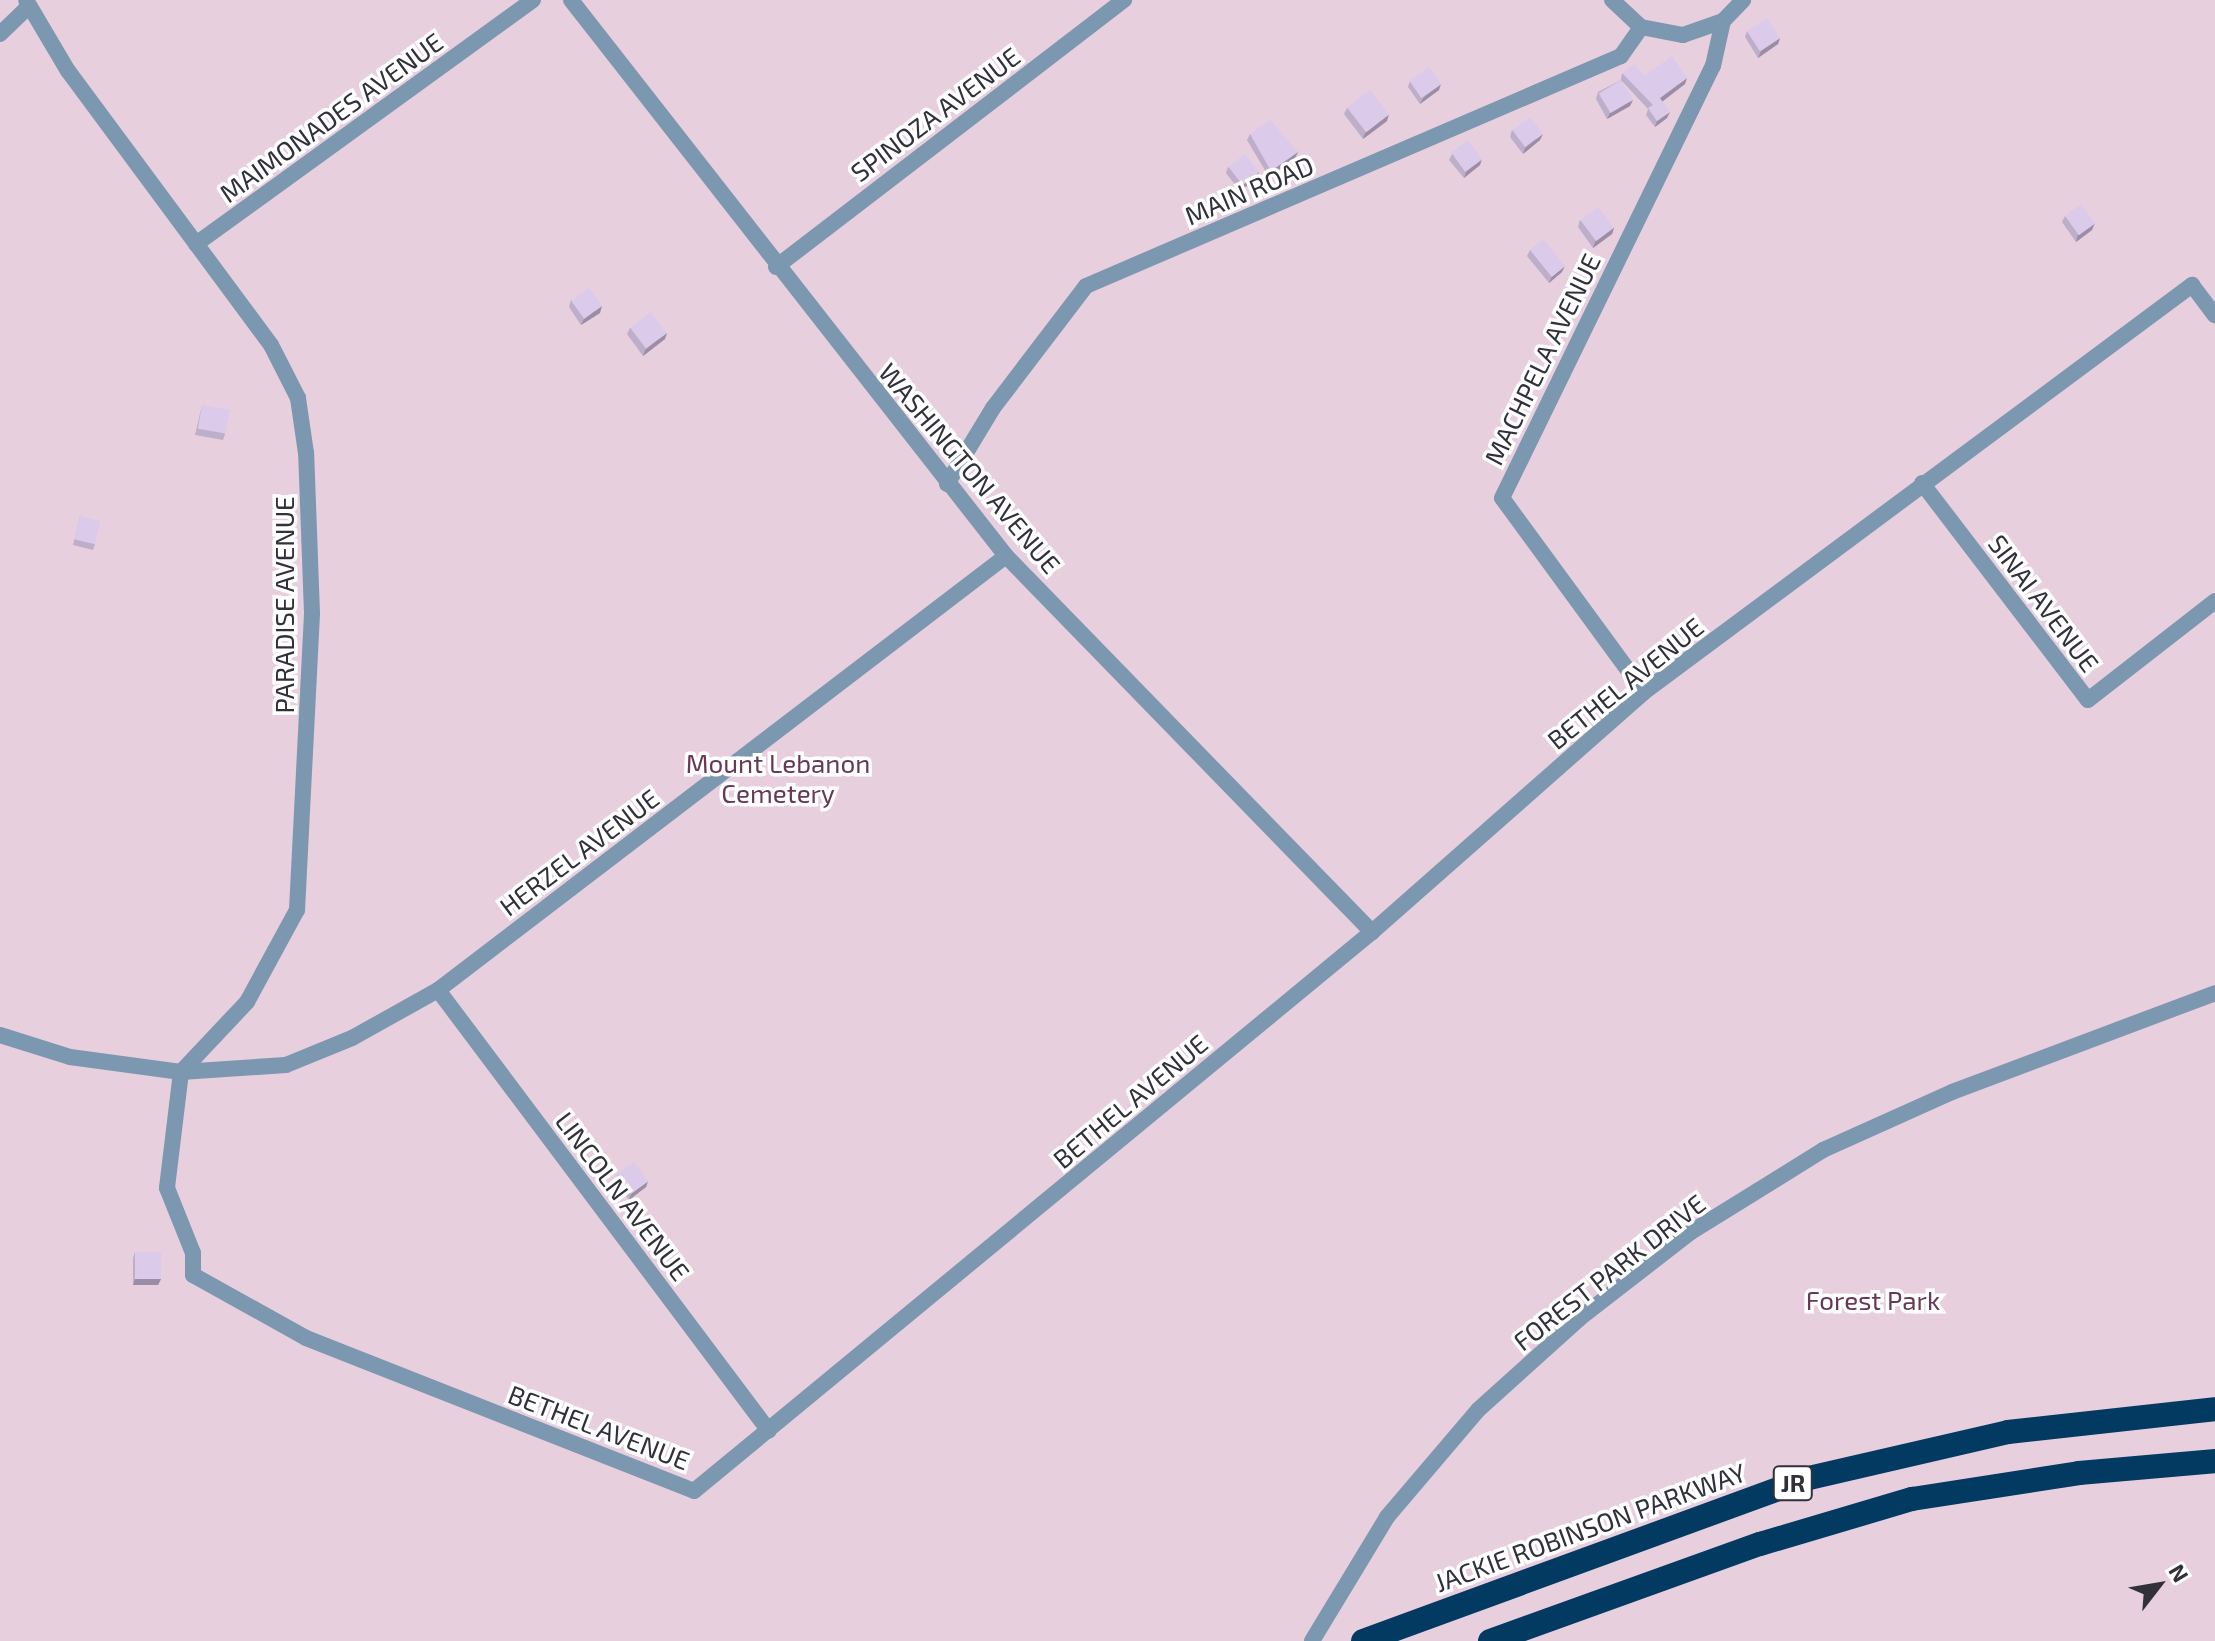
<!DOCTYPE html>
<style>
body{margin:0}
#map{position:relative;width:2215px;height:1641px;overflow:hidden;background:#e3e7fb;font-family:"Exo 2",sans-serif}
div>[style]{position:absolute}
.green>*{inset:0;background:#e7cfdd;transform-origin:0 0}
.service>*{height:16px;margin:-8px;padding:0 8px;transform-origin:8px;border-radius:8px;background:#7c97b0}
.tertiary>*{height:16px;margin:-8px;padding:0 8px;transform-origin:8px;border-radius:8px;background:#7c97b0}
.motorway>*{height:24px;margin:-12px;padding:0 12px;transform-origin:12px;border-radius:12px;background:#023a61}
.wall>*{inset:0;background:#bdaeca}
.shaded-wall>*{inset:0;background:#9a8da4}
.building>*{inset:0;background:#dccaeb;transform-origin:0 0}
span{translate:-50% -50%;white-space:nowrap;text-align:center;line-height:1.15;-webkit-text-stroke:7px #fff;paint-order:stroke}
.shield-label span{padding:2px 6px;background:#fff;border:2px solid;border-radius:6px;-webkit-text-stroke-width:0}
.shield-label{font-size:24px;color:#303139;font-weight:700}
.street-label{font-size:26px;color:#303139}
.park-label{font-size:26px;color:#673957}
.north{position:absolute;left:2119px;top:1545px;width:80px;height:80px;-webkit-text-stroke:6px #fff;paint-order:stroke;rotate:59deg;font-size:22px;font-weight:700;line-height:32px;text-align:center;color:#303139}
.north::after{content:'';display:block;margin:auto;width:28px;height:36px;background:#303139;clip-path:polygon(50% 0,100% 100%,50% 72%,0 100%)}
</style>
<div id="map">
<div class="green">
<i style="left:0;top:0;width:2215px;height:1641px"></i>
</div>
<div class="service">
<i style="left:571px;top:0;width:706px;rotate:51.96deg"></i>
<i style="left:1006px;top:556px;width:525px;rotate:45.77deg"></i>
<i style="left:1612px;top:0;width:40px;rotate:43deg"></i>
<i style="left:1641px;top:27px;width:43px;rotate:10.8deg"></i>
<i style="left:1683px;top:35px;width:42px;rotate:-19.3deg"></i>
<i style="left:1723px;top:21px;width:29px;rotate:-46deg"></i>
<i style="left:0;top:34px;width:39px;rotate:-44deg"></i>
<i style="left:196px;top:244px;width:416px;rotate:-35.9deg"></i>
<i style="left:776px;top:267px;width:439px;rotate:-37.5deg"></i>
<i style="left:1922px;top:483px;width:273px;rotate:52.6deg"></i>
<i style="left:2088px;top:700px;width:161px;rotate:-37.9deg"></i>
<i style="left:947px;top:484px;width:89px;rotate:-58.8deg"></i>
<i style="left:993px;top:408px;width:153px;rotate:-52.7deg"></i>
<i style="left:1086px;top:286px;width:582px;rotate:-23.26deg"></i>
<i style="left:1621px;top:56px;width:35px;rotate:-55deg"></i>
<i style="left:1006px;top:556px;width:715px;rotate:142.62deg"></i>
<i style="left:438px;top:990px;width:98px;rotate:150.8deg"></i>
<i style="left:352px;top:1038px;width:71px;rotate:157.8deg"></i>
<i style="left:286px;top:1065px;width:105px;rotate:176.2deg"></i>
<i style="left:181px;top:1072px;width:117px;rotate:96.9deg"></i>
<i style="left:167px;top:1188px;width:70px;rotate:68.2deg"></i>
<i style="left:193px;top:1253px;width:22px;rotate:90deg"></i>
<i style="left:193px;top:1275px;width:129px;rotate:29.1deg"></i>
<i style="left:306px;top:1338px;width:417px;rotate:21.5deg"></i>
<i style="left:694px;top:1491px;width:879px;rotate:-39.51deg"></i>
<i style="left:1372px;top:932px;width:363px;rotate:-41.4deg"></i>
<i style="left:1644px;top:692px;width:683px;rotate:-36.6deg"></i>
<i style="left:2192px;top:285px;width:38px;rotate:53deg"></i>
<i style="left:1644px;top:692px;width:240px;rotate:-126.2deg"></i>
<i style="left:1502px;top:498px;width:481px;rotate:-64deg"></i>
<i style="left:1713px;top:66px;width:46px;rotate:-77.5deg"></i>
<i style="left:438px;top:990px;width:551px;rotate:53.11deg"></i>
<i style="left:0;top:1035px;width:73px;rotate:17.4deg"></i>
<i style="left:70px;top:1057px;width:112px;rotate:7.7deg"></i>
<i style="left:181px;top:1072px;width:96px;rotate:-46.7deg"></i>
<i style="left:247px;top:1002px;width:105px;rotate:-61.5deg"></i>
<i style="left:297px;top:910px;width:297px;rotate:-87.1deg"></i>
<i style="left:312px;top:613px;width:160px;rotate:-92.1deg"></i>
<i style="left:306px;top:453px;width:56px;rotate:-98.3deg"></i>
<i style="left:298px;top:398px;width:59px;rotate:-117deg"></i>
<i style="left:271px;top:345px;width:341px;rotate:-126.5deg"></i>
<i style="left:68px;top:71px;width:82px;rotate:-120.6deg"></i>
</div>
<div class="tertiary">
<i style="left:1312px;top:1641px;width:145px;rotate:-58.8deg"></i>
<i style="left:1387px;top:1517px;width:140px;rotate:-49.6deg"></i>
<i style="left:1478px;top:1410px;width:137px;rotate:-42deg"></i>
<i style="left:1580px;top:1318px;width:140px;rotate:-37.8deg"></i>
<i style="left:1691px;top:1232px;width:155px;rotate:-31.8deg"></i>
<i style="left:1823px;top:1150px;width:141px;rotate:-24.2deg"></i>
<i style="left:1952px;top:1092px;width:281px;rotate:-20.6deg"></i>
</div>
<div class="motorway">
<i style="left:1363px;top:1641px;width:475px;rotate:-20.1deg"></i>
<i style="left:1809px;top:1478px;width:204px;rotate:-13deg"></i>
<i style="left:2008px;top:1432px;width:208px;rotate:-6.3deg"></i>
<i style="left:1490px;top:1641px;width:287px;rotate:-19.8deg"></i>
<i style="left:1760px;top:1544px;width:159px;rotate:-16.5deg"></i>
<i style="left:1912px;top:1499px;width:169px;rotate:-8.8deg"></i>
<i style="left:2079px;top:1473px;width:137px;rotate:-5deg"></i>
</div>
<div class="wall">
<i style="clip-path:polygon(1747px 31px,1780px 38px,1778px 44px,1758px 58px,1745px 37px)"></i>
<i style="clip-path:polygon(1622px 73px,1685px 84px,1662px 101px,1667px 118px,1655px 127px,1646px 115px,1648px 109px,1622px 81px,1630px 106px,1607px 119px,1596px 99px,1598px 92px,1621px 80px)"></i>
<i style="clip-path:polygon(1410px 81px,1439px 90px,1420px 104px,1408px 87px)"></i>
<i style="clip-path:polygon(1347px 108px,1387px 121px,1363px 139px,1344px 114px)"></i>
<i style="clip-path:polygon(1512px 130px,1540px 140px,1523px 154px,1510px 137px)"></i>
<i style="clip-path:polygon(1250px 134px,1298px 152px,1295px 158px,1269px 177px,1247px 140px)"></i>
<i style="clip-path:polygon(1452px 154px,1480px 165px,1464px 178px,1449px 160px)"></i>
<i style="clip-path:polygon(1228px 167px,1257px 178px,1240px 191px,1226px 173px)"></i>
<i style="clip-path:polygon(2065px 216px,2092px 230px,2076px 242px,2062px 222px)"></i>
<i style="clip-path:polygon(1580px 220px,1614px 228px,1612px 234px,1593px 248px,1578px 227px)"></i>
<i style="clip-path:polygon(1530px 250px,1562px 272px,1549px 283px,1527px 256px)"></i>
<i style="clip-path:polygon(571px 300px,600px 313px,581px 325px,569px 307px)"></i>
<i style="clip-path:polygon(630px 328px,665px 339px,643px 356px,627px 334px)"></i>
<i style="clip-path:polygon(202px 405px,225px 434px,223px 440px,195px 435px)"></i>
<i style="clip-path:polygon(80px 516px,95px 544px,93px 550px,73px 545px)"></i>
<i style="clip-path:polygon(617px 1175px,648px 1181px,646px 1187px,629px 1200px,615px 1182px)"></i>
<i style="clip-path:polygon(135px 1252px,161px 1279px,158px 1285px,133px 1285px,133px 1258px)"></i>
</div>
<div class="shaded-wall">
<i style="clip-path:polygon(1780px 38px,1778px 44px,1758px 58px,1761px 51px)"></i>
<i style="clip-path:polygon(1687px 78px,1685px 84px,1658px 105px,1660px 98px)"></i>
<i style="clip-path:polygon(1441px 84px,1439px 90px,1420px 104px,1423px 98px)"></i>
<i style="clip-path:polygon(1633px 100px,1630px 106px,1607px 119px,1610px 113px)"></i>
<i style="clip-path:polygon(1670px 112px,1667px 118px,1655px 127px,1657px 121px)"></i>
<i style="clip-path:polygon(1389px 114px,1387px 121px,1363px 139px,1365px 133px)"></i>
<i style="clip-path:polygon(1543px 134px,1540px 140px,1523px 154px,1525px 148px)"></i>
<i style="clip-path:polygon(1298px 152px,1295px 158px,1269px 177px,1271px 171px)"></i>
<i style="clip-path:polygon(1482px 159px,1480px 165px,1464px 178px,1466px 172px)"></i>
<i style="clip-path:polygon(1259px 172px,1257px 178px,1240px 191px,1243px 185px)"></i>
<i style="clip-path:polygon(2095px 223px,2092px 230px,2076px 242px,2078px 235px)"></i>
<i style="clip-path:polygon(1614px 228px,1612px 234px,1593px 248px,1595px 242px)"></i>
<i style="clip-path:polygon(1565px 266px,1562px 272px,1549px 283px,1552px 276px)"></i>
<i style="clip-path:polygon(602px 306px,600px 313px,581px 325px,584px 319px)"></i>
<i style="clip-path:polygon(667px 333px,665px 339px,643px 356px,645px 350px)"></i>
<i style="clip-path:polygon(648px 1181px,646px 1187px,629px 1200px,631px 1194px)"></i>
<i style="clip-path:polygon(135px 1279px,161px 1279px,158px 1285px,133px 1285px)"></i>
</div>
<div class="building">
<i style="left:1767px;top:18px;width:24px;height:24px;rotate:57deg"></i>
<i style="clip-path:polygon(1672px 56px,1687px 78px,1660px 98px,1670px 112px,1657px 121px,1648px 108px,1653px 105px,1622px 73px,1635px 64px,1644px 76px)"></i>
<i style="left:1429px;top:67px;width:21px;height:24px;rotate:55deg"></i>
<i style="left:1621px;top:80px;width:23px;height:26px;rotate:59deg"></i>
<i style="left:1370px;top:90px;width:31px;height:29px;rotate:52deg"></i>
<i style="left:1530px;top:117px;width:21px;height:22px;rotate:53deg"></i>
<i style="clip-path:polygon(1270px 120px,1298px 152px,1271px 171px,1250px 134px)"></i>
<i style="left:1468px;top:140px;width:24px;height:21px;rotate:54deg"></i>
<i style="left:1245px;top:154px;width:23px;height:21px;rotate:52deg"></i>
<i style="left:2081px;top:204px;width:24px;height:20px;rotate:54deg"></i>
<i style="left:1598px;top:207px;width:26px;height:22px;rotate:53deg"></i>
<i style="left:1543px;top:239px;width:35px;height:17px;rotate:51deg"></i>
<i style="left:589px;top:288px;width:22px;height:22px;rotate:54deg"></i>
<i style="left:651px;top:312px;width:26px;height:26px;rotate:53deg"></i>
<i style="left:202px;top:405px;width:28px;height:24px;rotate:10deg"></i>
<i style="left:80px;top:516px;width:21px;height:24px;rotate:14deg"></i>
<i style="left:634px;top:1162px;width:24px;height:21px;rotate:54deg"></i>
<i style="left:135px;top:1252px;width:26px;height:27px"></i>
</div>
<div class="shield-label">
<span style="left:1793px;top:1483px">JR</span>
</div>
<div class="street-label">
<span style="left:935px;top:114px;rotate:-37deg">SPINOZA AVENUE</span>
<span style="left:331px;top:117px;rotate:-36deg">MAIMONADES AVENUE</span>
<span style="left:1249px;top:190px;rotate:-23deg">MAIN ROAD</span>
<span style="left:1542px;top:359px;rotate:-64deg">MACHPELA AVENUE</span>
<span style="left:970px;top:468px;rotate:50deg">WASHINGTON AVENUE</span>
<span style="left:2044px;top:603px;rotate:53deg">SINAI AVENUE</span>
<span style="left:284px;top:605px;rotate:-90deg">PARADISE AVENUE</span>
<span style="left:1625px;top:683px;rotate:-39deg">BETHEL AVENUE</span>
<span style="left:579px;top:852px;rotate:-37deg">HERZEL AVENUE</span>
<span style="left:1130px;top:1101px;rotate:-40deg">BETHEL AVENUE</span>
<span style="left:623px;top:1196px;rotate:53deg">LINCOLN AVENUE</span>
<span style="left:1609px;top:1272px;rotate:-38deg">FOREST PARK DRIVE</span>
<span style="left:599px;top:1427px;rotate:21deg">BETHEL AVENUE</span>
<span style="left:1590px;top:1527px;rotate:-20deg">JACKIE ROBINSON PARKWAY</span>
</div>
<div class="park-label">
<span style="left:778px;top:778px">Mount Lebanon<br>Cemetery</span>
<span style="left:1873px;top:1300px">Forest Park</span>
</div>
<div class="north">N</div>
</div>
